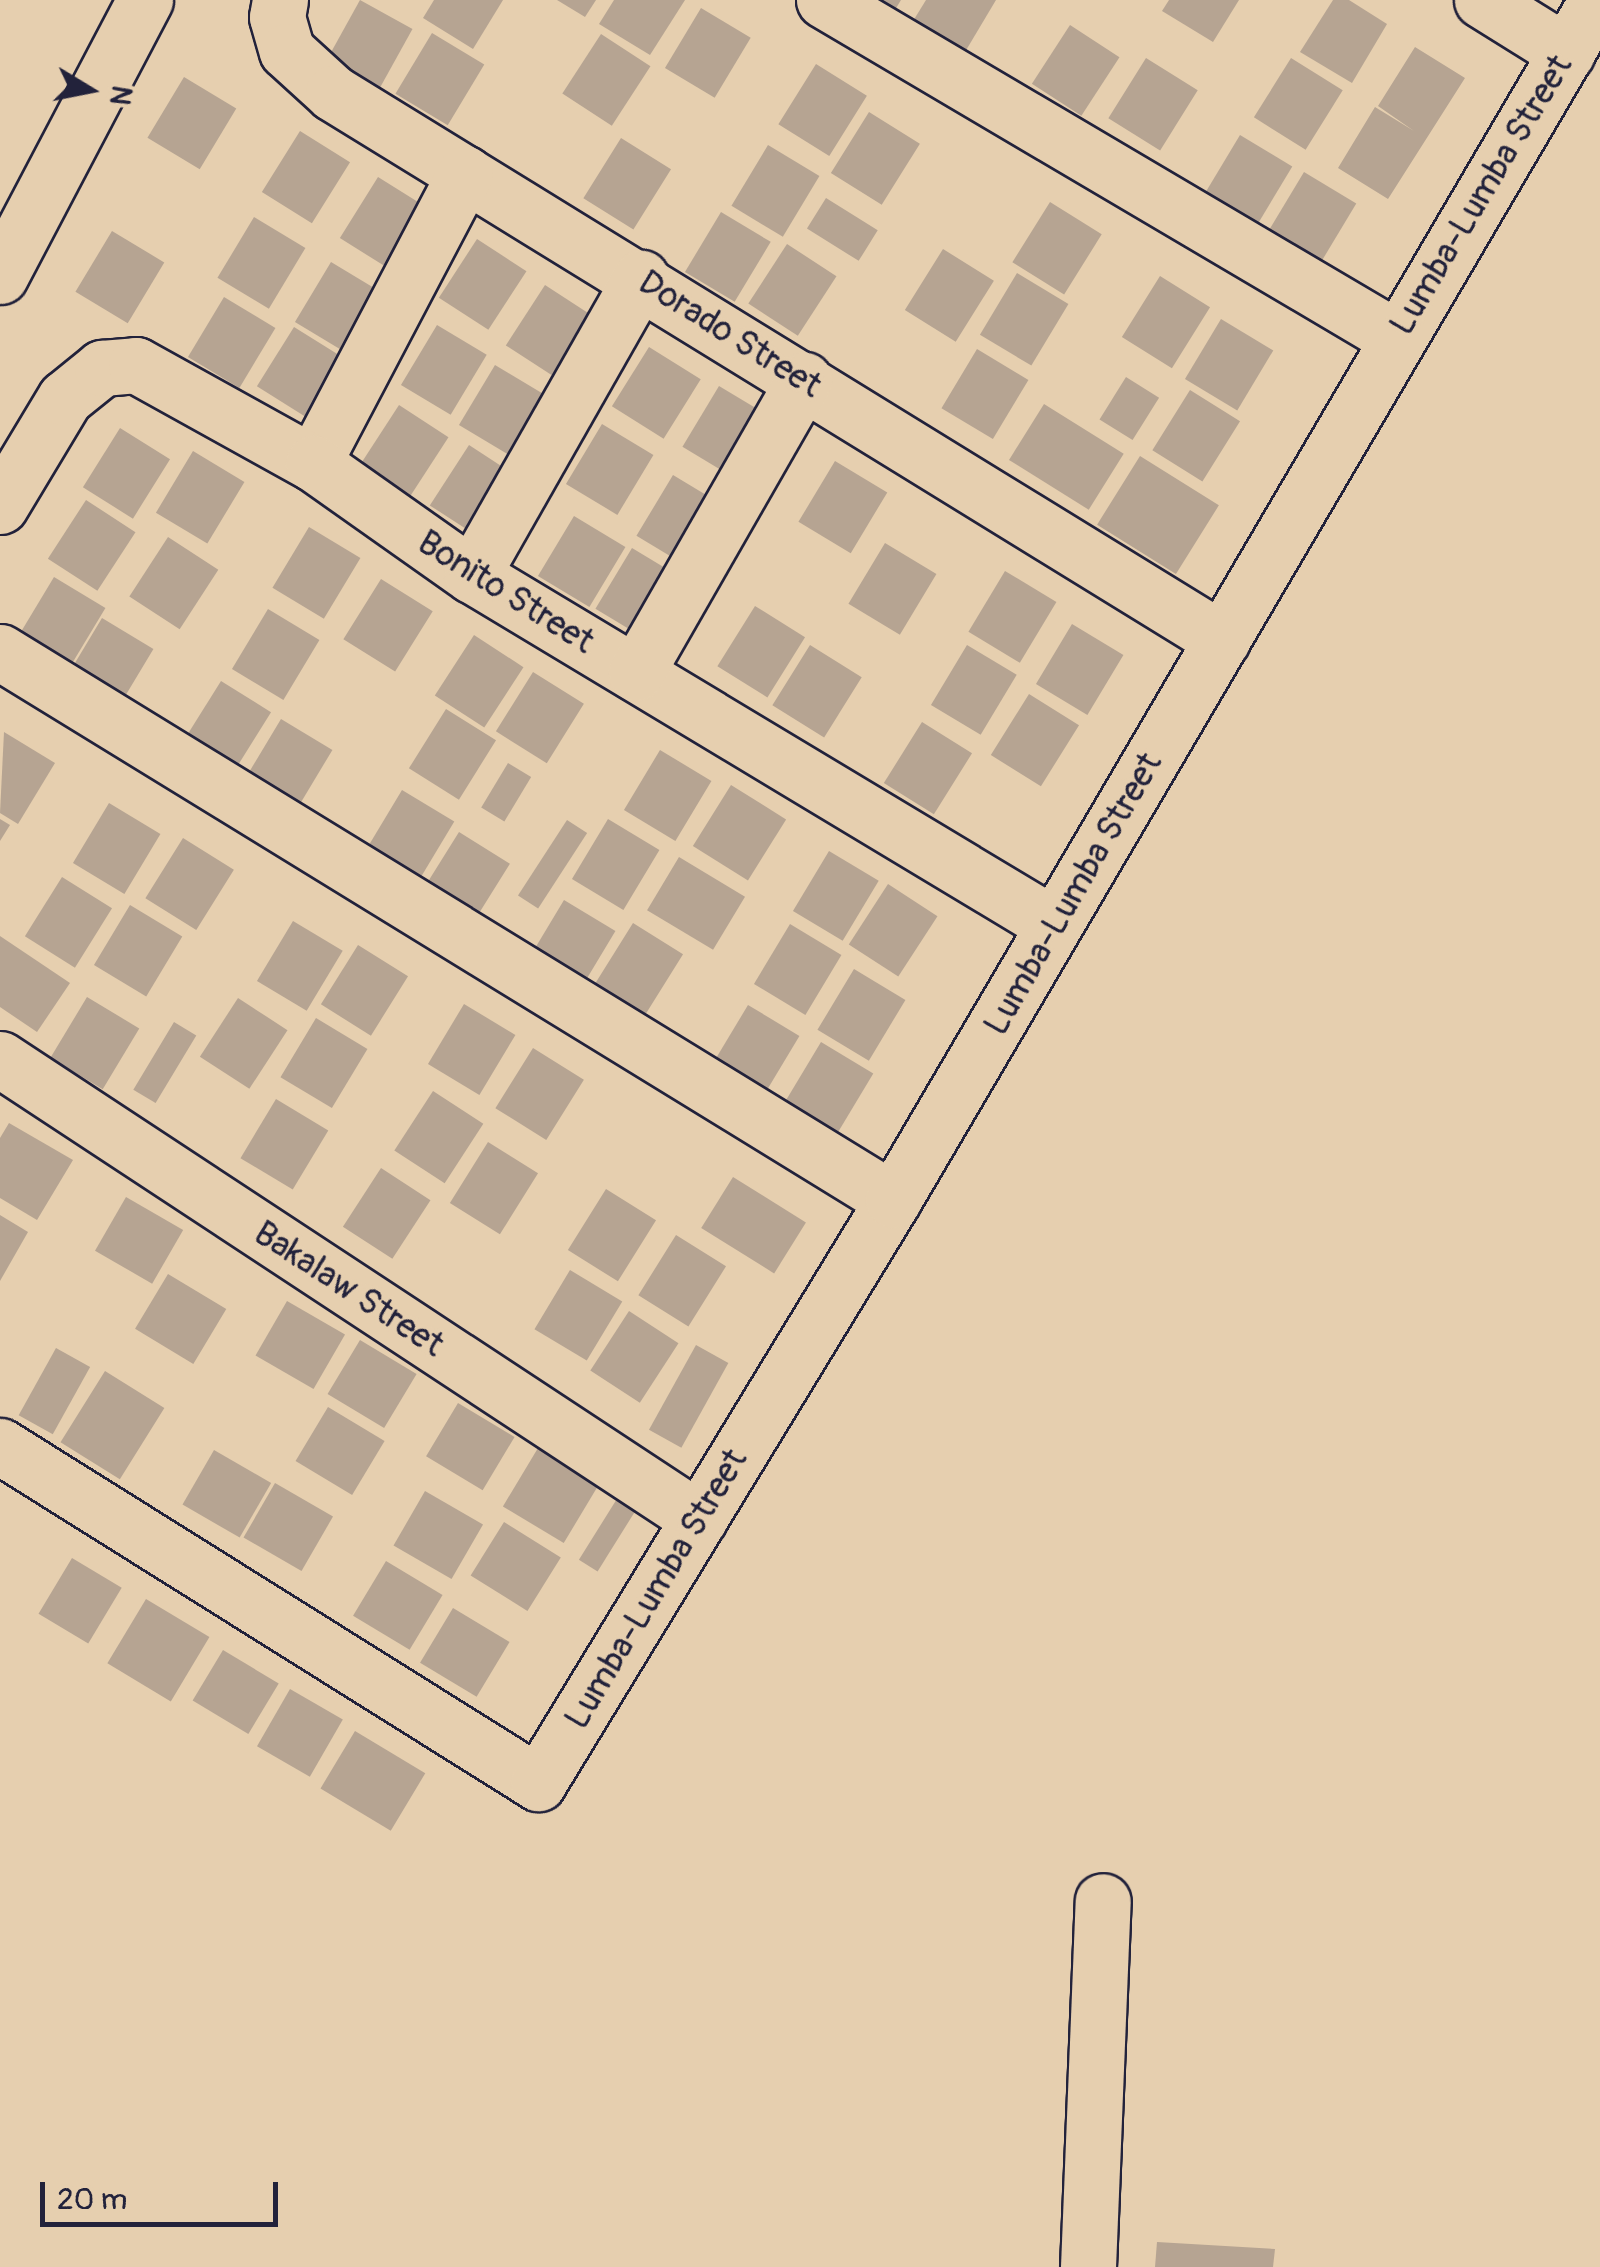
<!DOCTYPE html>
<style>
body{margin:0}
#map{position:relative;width:1600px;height:2267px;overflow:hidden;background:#e6cfaf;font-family:Pangolin,sans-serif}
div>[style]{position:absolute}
.building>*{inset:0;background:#b6a492;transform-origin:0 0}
.roads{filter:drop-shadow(2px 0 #22223b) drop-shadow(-2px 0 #22223b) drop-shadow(0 2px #22223b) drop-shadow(0 -2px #22223b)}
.minor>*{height:55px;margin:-27.5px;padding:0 27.5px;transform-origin:27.5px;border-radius:27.5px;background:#e6cfaf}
span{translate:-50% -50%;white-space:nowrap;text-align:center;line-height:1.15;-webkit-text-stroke:8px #e6cfaf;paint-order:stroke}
.street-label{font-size:35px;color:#22223b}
.north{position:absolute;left:40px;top:40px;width:100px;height:100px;-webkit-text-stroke:8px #e6cfaf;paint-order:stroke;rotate:100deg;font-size:28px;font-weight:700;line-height:40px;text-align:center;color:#22223b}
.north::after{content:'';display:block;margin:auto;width:35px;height:45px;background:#22223b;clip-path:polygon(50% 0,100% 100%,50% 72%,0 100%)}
.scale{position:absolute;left:40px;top:2182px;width:238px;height:45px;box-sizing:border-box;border:5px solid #22223b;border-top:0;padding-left:12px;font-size:30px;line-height:35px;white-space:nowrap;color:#22223b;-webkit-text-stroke:8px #e6cfaf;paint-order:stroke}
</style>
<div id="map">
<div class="building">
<i style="left:360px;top:0;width:60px;height:68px;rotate:29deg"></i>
<i style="clip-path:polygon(434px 0,503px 0,473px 49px,423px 18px)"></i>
<i style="clip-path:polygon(557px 0,596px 0,585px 17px)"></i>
<i style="clip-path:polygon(614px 0,685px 0,650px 55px,599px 24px)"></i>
<i style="clip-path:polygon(862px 0,901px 0,890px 18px)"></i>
<i style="clip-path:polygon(926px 0,996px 0,962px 57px,910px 26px)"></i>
<i style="clip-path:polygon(1169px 0,1239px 0,1213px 42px,1162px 11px)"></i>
<i style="clip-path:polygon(1333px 0,1349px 0,1387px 24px,1352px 83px,1300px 52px)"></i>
<i style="left:701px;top:8px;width:58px;height:70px;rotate:31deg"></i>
<i style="left:1070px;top:25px;width:59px;height:70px;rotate:33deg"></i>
<i style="left:432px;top:33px;width:61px;height:71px;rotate:31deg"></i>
<i style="left:601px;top:34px;width:59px;height:71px;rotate:33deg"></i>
<i style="clip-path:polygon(1415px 47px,1465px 78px,1388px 199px,1338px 168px,1375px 107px,1414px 131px,1378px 106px)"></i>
<i style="left:1146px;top:58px;width:61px;height:71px;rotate:32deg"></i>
<i style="left:1291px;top:58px;width:61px;height:70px;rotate:32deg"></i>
<i style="left:816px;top:64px;width:60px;height:71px;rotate:32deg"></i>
<i style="left:184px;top:77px;width:61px;height:71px;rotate:31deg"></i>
<i style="left:869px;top:112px;width:60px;height:72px;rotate:32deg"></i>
<i style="left:300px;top:131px;width:59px;height:72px;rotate:32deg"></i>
<i style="left:1240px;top:135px;width:61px;height:70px;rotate:31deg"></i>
<i style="left:621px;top:138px;width:59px;height:71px;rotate:32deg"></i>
<i style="left:768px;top:145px;width:60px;height:71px;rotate:31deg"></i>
<i style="left:1304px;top:172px;width:61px;height:71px;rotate:31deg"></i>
<i style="left:378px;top:177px;width:59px;height:72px;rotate:32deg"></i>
<i style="left:826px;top:198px;width:61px;height:36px;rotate:32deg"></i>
<i style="left:1050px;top:202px;width:61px;height:71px;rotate:32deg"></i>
<i style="left:721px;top:212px;width:58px;height:70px;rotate:31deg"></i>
<i style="left:254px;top:217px;width:60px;height:71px;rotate:31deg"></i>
<i style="left:112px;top:231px;width:61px;height:71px;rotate:31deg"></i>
<i style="left:477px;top:239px;width:59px;height:70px;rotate:33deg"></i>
<i style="left:787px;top:244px;width:59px;height:71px;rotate:33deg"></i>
<i style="left:943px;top:249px;width:60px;height:72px;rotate:32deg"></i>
<i style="left:331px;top:262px;width:61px;height:70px;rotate:31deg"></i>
<i style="left:1017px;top:273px;width:60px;height:72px;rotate:31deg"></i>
<i style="left:1160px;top:276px;width:59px;height:72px;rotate:32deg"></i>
<i style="left:545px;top:285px;width:61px;height:72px;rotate:33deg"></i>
<i style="left:224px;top:297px;width:60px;height:70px;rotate:31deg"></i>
<i style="left:1221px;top:319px;width:61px;height:70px;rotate:31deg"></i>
<i style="left:437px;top:325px;width:58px;height:70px;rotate:31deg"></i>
<i style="left:294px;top:327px;width:61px;height:70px;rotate:32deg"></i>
<i style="left:649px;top:347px;width:61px;height:70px;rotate:32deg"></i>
<i style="left:977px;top:349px;width:60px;height:69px;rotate:31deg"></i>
<i style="left:495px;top:365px;width:58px;height:70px;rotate:31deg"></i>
<i style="left:1126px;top:377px;width:39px;height:50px;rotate:32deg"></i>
<i style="left:719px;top:386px;width:60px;height:71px;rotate:31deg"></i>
<i style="left:1190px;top:390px;width:59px;height:71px;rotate:32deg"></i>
<i style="left:1044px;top:404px;width:94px;height:66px;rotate:32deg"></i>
<i style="left:399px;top:405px;width:59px;height:71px;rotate:33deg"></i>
<i style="left:602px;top:424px;width:60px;height:70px;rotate:31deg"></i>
<i style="left:120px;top:428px;width:59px;height:70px;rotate:32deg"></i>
<i style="left:469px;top:445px;width:60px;height:72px;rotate:33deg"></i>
<i style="left:193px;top:451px;width:60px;height:72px;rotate:31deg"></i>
<i style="left:1140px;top:456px;width:93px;height:81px;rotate:32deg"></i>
<i style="left:835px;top:461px;width:61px;height:71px;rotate:31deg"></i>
<i style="left:673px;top:475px;width:61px;height:71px;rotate:31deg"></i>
<i style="left:86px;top:500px;width:59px;height:70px;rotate:33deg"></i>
<i style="left:574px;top:516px;width:60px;height:70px;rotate:31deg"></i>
<i style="left:309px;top:527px;width:60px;height:71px;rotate:31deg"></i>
<i style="left:168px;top:537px;width:60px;height:71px;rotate:33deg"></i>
<i style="left:885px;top:543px;width:60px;height:71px;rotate:31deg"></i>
<i style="left:632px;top:548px;width:61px;height:71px;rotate:31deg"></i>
<i style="left:1005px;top:571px;width:60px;height:71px;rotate:31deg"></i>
<i style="left:54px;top:577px;width:60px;height:71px;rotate:31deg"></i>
<i style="left:381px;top:579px;width:61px;height:71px;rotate:32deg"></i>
<i style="left:755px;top:606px;width:59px;height:71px;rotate:32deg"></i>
<i style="left:268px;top:609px;width:60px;height:70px;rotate:31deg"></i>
<i style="left:102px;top:618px;width:60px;height:70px;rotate:31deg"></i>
<i style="left:1072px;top:624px;width:60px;height:70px;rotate:31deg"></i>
<i style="left:474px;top:635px;width:59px;height:72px;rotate:33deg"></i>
<i style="left:810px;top:645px;width:61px;height:71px;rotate:32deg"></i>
<i style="left:967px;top:645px;width:58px;height:70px;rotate:31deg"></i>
<i style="left:533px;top:672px;width:60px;height:70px;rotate:32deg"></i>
<i style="left:221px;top:681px;width:59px;height:70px;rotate:32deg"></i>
<i style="left:1029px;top:694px;width:59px;height:72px;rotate:32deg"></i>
<i style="left:446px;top:709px;width:59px;height:70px;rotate:32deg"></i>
<i style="left:281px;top:719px;width:60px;height:70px;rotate:31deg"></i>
<i style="left:922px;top:722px;width:59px;height:72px;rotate:32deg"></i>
<i style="clip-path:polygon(4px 732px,55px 763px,18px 824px,0 813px)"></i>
<i style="left:660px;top:750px;width:60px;height:70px;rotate:31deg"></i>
<i style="left:508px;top:763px;width:27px;height:52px;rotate:31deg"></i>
<i style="left:731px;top:785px;width:65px;height:72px;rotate:32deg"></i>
<i style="left:402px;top:790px;width:61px;height:70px;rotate:31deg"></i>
<i style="left:109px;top:803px;width:60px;height:70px;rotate:31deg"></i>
<i style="clip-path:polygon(0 819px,10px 825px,0 841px)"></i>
<i style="left:608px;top:819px;width:60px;height:70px;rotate:31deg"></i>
<i style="left:567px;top:820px;width:24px;height:90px;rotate:33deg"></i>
<i style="left:459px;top:832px;width:60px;height:71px;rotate:32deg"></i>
<i style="left:183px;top:838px;width:60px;height:71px;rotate:32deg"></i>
<i style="left:829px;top:851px;width:58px;height:70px;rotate:31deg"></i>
<i style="left:679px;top:857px;width:77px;height:62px;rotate:31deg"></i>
<i style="left:62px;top:877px;width:59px;height:70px;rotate:32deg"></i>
<i style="left:888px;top:884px;width:59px;height:72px;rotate:33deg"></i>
<i style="left:564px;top:900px;width:60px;height:70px;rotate:31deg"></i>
<i style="left:130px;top:905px;width:61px;height:70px;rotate:31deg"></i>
<i style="left:293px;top:921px;width:58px;height:70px;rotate:31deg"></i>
<i style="left:633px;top:923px;width:59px;height:71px;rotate:32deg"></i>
<i style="left:790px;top:924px;width:60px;height:70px;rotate:31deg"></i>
<i style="clip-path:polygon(0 936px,70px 983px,37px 1032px,0 1007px)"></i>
<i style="left:358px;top:945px;width:59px;height:70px;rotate:32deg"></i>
<i style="left:854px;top:969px;width:60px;height:71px;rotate:31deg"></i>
<i style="left:87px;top:997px;width:61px;height:71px;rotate:31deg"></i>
<i style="left:238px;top:998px;width:59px;height:70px;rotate:33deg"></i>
<i style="left:464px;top:1004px;width:60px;height:70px;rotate:31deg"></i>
<i style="left:748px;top:1005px;width:60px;height:70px;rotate:31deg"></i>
<i style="left:316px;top:1018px;width:60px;height:69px;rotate:31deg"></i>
<i style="left:174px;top:1022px;width:26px;height:79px;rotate:31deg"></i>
<i style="left:821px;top:1042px;width:61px;height:70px;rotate:31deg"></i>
<i style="left:533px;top:1048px;width:60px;height:71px;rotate:32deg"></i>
<i style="left:433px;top:1091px;width:60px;height:71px;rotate:33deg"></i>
<i style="left:276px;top:1099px;width:61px;height:69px;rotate:31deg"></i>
<i style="clip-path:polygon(9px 1123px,73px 1160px,37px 1220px,0 1198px,0 1138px)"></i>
<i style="left:488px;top:1142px;width:59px;height:72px;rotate:32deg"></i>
<i style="left:381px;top:1168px;width:59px;height:70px;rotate:33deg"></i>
<i style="left:733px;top:1177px;width:86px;height:60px;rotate:32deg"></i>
<i style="left:606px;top:1189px;width:59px;height:72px;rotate:32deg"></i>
<i style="left:126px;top:1197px;width:66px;height:62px;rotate:30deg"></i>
<i style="clip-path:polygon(0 1215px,28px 1232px,0 1281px)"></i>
<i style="left:676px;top:1235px;width:59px;height:71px;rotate:32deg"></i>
<i style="left:570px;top:1270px;width:61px;height:69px;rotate:31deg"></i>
<i style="left:168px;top:1274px;width:68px;height:64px;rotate:31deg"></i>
<i style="left:287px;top:1301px;width:67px;height:63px;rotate:30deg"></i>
<i style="left:629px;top:1311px;width:59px;height:71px;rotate:33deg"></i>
<i style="left:360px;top:1340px;width:66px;height:63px;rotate:31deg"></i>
<i style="left:696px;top:1345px;width:37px;height:97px;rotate:29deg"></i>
<i style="left:56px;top:1348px;width:39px;height:77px;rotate:29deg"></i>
<i style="left:105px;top:1371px;width:70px;height:84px;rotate:32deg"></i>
<i style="left:458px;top:1403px;width:66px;height:62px;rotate:31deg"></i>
<i style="left:328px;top:1407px;width:66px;height:63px;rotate:31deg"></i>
<i style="left:541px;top:1443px;width:71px;height:74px;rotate:31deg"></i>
<i style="left:214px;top:1450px;width:66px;height:63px;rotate:30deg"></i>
<i style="left:275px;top:1483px;width:67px;height:63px;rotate:30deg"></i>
<i style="left:625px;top:1486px;width:22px;height:87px;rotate:32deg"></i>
<i style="left:425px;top:1491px;width:67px;height:63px;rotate:30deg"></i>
<i style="left:504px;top:1522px;width:67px;height:63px;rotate:32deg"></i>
<i style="left:72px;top:1558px;width:58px;height:65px;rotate:31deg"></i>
<i style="left:386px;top:1561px;width:66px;height:64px;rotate:31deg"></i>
<i style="left:146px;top:1599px;width:74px;height:75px;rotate:31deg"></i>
<i style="left:453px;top:1608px;width:66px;height:64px;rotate:31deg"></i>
<i style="left:223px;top:1650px;width:65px;height:59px;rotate:31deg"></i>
<i style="left:290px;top:1689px;width:61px;height:66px;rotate:30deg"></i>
<i style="left:355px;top:1731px;width:82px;height:67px;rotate:31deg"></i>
<i style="clip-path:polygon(1157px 2242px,1275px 2249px,1273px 2267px,1155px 2267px)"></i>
</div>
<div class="roads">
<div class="minor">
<i style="left:280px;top:0;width:17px;rotate:100deg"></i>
<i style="left:277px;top:17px;width:35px;rotate:74deg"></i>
<i style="left:287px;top:51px;width:62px;rotate:42.4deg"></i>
<i style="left:333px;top:93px;width:1044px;rotate:31.6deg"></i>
<i style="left:824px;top:0;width:663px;rotate:30.55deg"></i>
<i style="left:1482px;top:0;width:100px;rotate:31.9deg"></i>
<i style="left:0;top:276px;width:312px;rotate:-62.3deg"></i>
<i style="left:313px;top:463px;width:327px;rotate:-62.3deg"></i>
<i style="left:0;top:506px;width:126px;rotate:-59deg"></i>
<i style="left:65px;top:398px;width:48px;rotate:-39deg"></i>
<i style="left:102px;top:368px;width:34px;rotate:-5deg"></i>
<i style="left:136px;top:365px;width:202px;rotate:29deg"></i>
<i style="left:313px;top:463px;width:194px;rotate:35.2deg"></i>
<i style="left:472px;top:575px;width:679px;rotate:31.02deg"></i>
<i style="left:472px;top:575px;width:342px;rotate:-60.4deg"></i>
<i style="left:0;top:652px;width:1048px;rotate:31.54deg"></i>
<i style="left:636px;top:673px;width:338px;rotate:-60.2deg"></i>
<i style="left:0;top:1059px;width:837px;rotate:33.35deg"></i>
<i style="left:0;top:1446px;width:635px;rotate:32.06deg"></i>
<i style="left:538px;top:1783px;width:683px;rotate:-58.66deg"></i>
<i style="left:893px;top:1200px;width:1391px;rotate:-59.6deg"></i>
<i style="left:1088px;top:2267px;width:366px;rotate:-87.7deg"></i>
</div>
</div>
<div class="street-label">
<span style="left:1481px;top:195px;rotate:-59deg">Lumba-Lumba Street</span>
<span style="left:730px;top:334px;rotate:32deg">Dorado Street</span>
<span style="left:506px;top:592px;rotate:32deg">Bonito Street</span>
<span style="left:1073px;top:894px;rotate:-60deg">Lumba-Lumba Street</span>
<span style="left:349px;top:1289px;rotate:33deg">Bakalaw Street</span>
<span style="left:656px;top:1589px;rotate:-59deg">Lumba-Lumba Street</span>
</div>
<div class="north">N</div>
<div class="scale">20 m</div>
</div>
